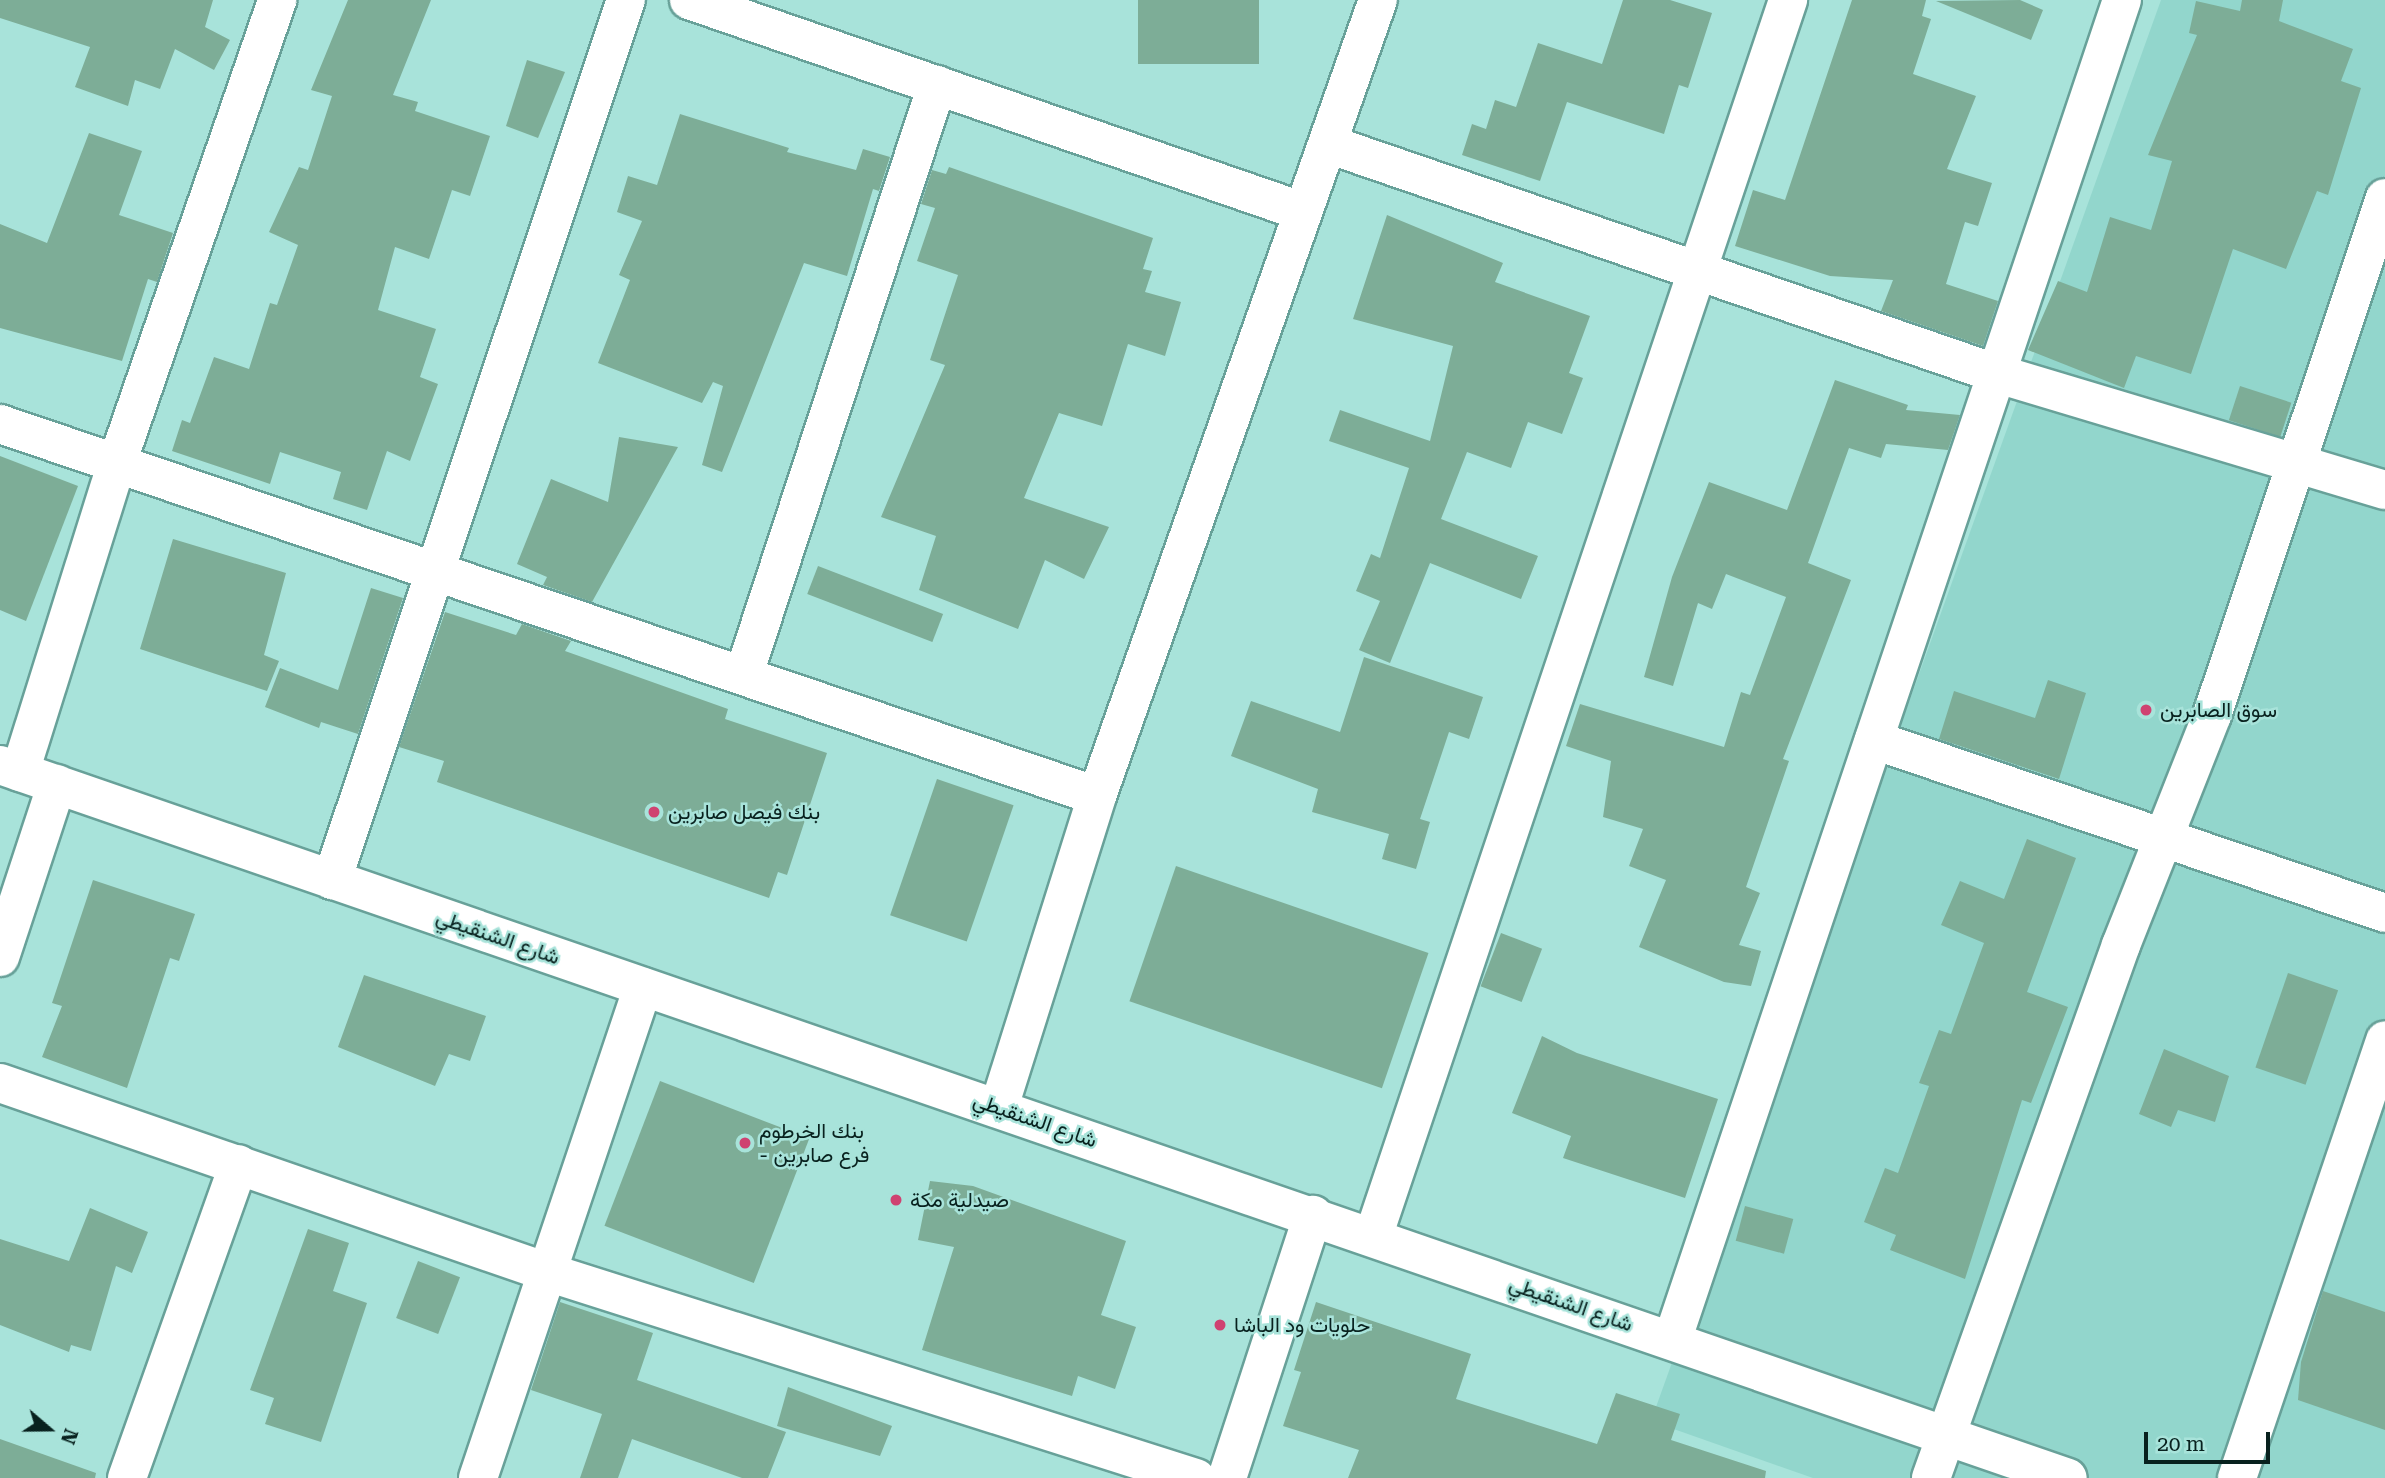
<!DOCTYPE html>
<meta charset="utf-8">
<style>
body{margin:0}
#map{position:relative;width:2385px;height:1478px;overflow:hidden;background:#a8e3da;font-family:"Roboto Serif",Vazirmatn,serif}
div>[style]{position:absolute}
.built>*{inset:0;background:#92d6cc}
.building>*{inset:0;background:#7dad97;transform-origin:0 0}
.roads{filter:drop-shadow(2px 0 #68a199) drop-shadow(-2px 0 #68a199) drop-shadow(0 2px #68a199) drop-shadow(0 -2px #68a199)}
.minor>*{height:38px;margin:-19px;padding:0 19px;transform-origin:19px;border-radius:19px;background:#fff}
.dots>*{width:19px;height:19px;translate:-50% -50%;box-sizing:border-box;border:4px solid #a8e3da;border-radius:50%}
span{translate:-50% -50%;white-space:nowrap;text-align:center;line-height:1.15;-webkit-text-stroke:5px #a8e3da;paint-order:stroke}
.poi-label{font-size:21px;color:#08211e}
.left{translate:0 -50%;text-align:left}
.street-label{font-size:21px;color:#08211e}
.north{position:absolute;left:14px;top:1394px;width:70px;height:70px;-webkit-text-stroke:5px #a8e3da;paint-order:stroke;rotate:110deg;font-size:19px;font-weight:700;line-height:28px;text-align:center;color:#08211e}
.north::after{content:'';display:block;margin:auto;width:24px;height:32px;background:#08211e;clip-path:polygon(50% 0,100% 100%,50% 72%,0 100%)}
.scale{position:absolute;left:2144px;top:1432px;width:126px;height:32px;box-sizing:border-box;border:4px solid #08211e;border-top:0;padding-left:9px;font-size:21px;line-height:24px;white-space:nowrap;color:#08211e;-webkit-text-stroke:5px #a8e3da;paint-order:stroke}
</style>
<div id="map">
<div class="built">
<i style="clip-path:polygon(2161px 0,2385px 0,2385px 1478px,1813px 1478px,1651px 1421px)"></i>
</div>
<div class="building">
<i style="clip-path:polygon(0 0,213px 0,205px 27px,230px 40px,214px 70px,175px 49px,160px 89px,135px 80px,128px 106px,75px 87px,90px 47px,0 18px)"></i>
<i style="clip-path:polygon(348px 0,431px 0,393px 95px,418px 102px,415px 111px,490px 136px,470px 196px,452px 190px,429px 259px,395px 247px,378px 310px,436px 329px,420px 377px,438px 384px,410px 461px,387px 451px,367px 510px,333px 499px,341px 472px,280px 452px,270px 484px,172px 451px,182px 420px,190px 423px,214px 357px,249px 369px,270px 303px,277px 305px,298px 245px,269px 232px,299px 167px,308px 170px,332px 96px,311px 90px)"></i>
<i style="left:1138px;top:0;width:121px;height:64px"></i>
<i style="clip-path:polygon(1623px 0,1670px 0,1712px 13px,1688px 88px,1679px 85px,1664px 134px,1567px 102px,1540px 181px,1462px 155px,1472px 124px,1486px 129px,1495px 100px,1516px 107px,1538px 43px,1602px 64px)"></i>
<i style="clip-path:polygon(1852px 0,1926px 0,1922px 16px,1931px 19px,1913px 74px,1976px 96px,1947px 169px,1992px 183px,1978px 226px,1965px 222px,1946px 284px,1998px 301px,1983px 346px,1881px 311px,1893px 280px,1830px 276px,1735px 246px,1753px 190px,1785px 200px)"></i>
<i style="clip-path:polygon(2020px 0,2043px 10px,2031px 40px,1936px 1px)"></i>
<i style="clip-path:polygon(2242px 0,2283px 0,2279px 21px,2353px 49px,2341px 81px,2361px 88px,2328px 195px,2317px 191px,2286px 269px,2233px 249px,2191px 374px,2136px 356px,2124px 388px,2028px 350px,2058px 281px,2087px 292px,2110px 217px,2151px 230px,2172px 161px,2148px 155px,2197px 35px,2189px 33px,2196px 1px,2240px 11px)"></i>
<i style="clip-path:polygon(527px 60px,565px 72px,538px 138px,506px 126px)"></i>
<i style="clip-path:polygon(680px 114px,789px 148px,787px 152px,856px 170px,863px 149px,890px 157px,879px 191px,873px 189px,847px 276px,804px 263px,722px 472px,702px 465px,723px 386px,713px 382px,702px 403px,598px 363px,630px 280px,619px 275px,642px 221px,617px 212px,628px 176px,657px 185px)"></i>
<i style="clip-path:polygon(89px 133px,142px 151px,119px 215px,173px 233px,157px 282px,148px 279px,122px 361px,0 328px,0 224px,47px 243px)"></i>
<i style="clip-path:polygon(949px 167px,1153px 238px,1143px 269px,1152px 271px,1145px 292px,1181px 302px,1165px 356px,1128px 344px,1102px 426px,1059px 413px,1024px 498px,1109px 527px,1084px 579px,1045px 560px,1018px 629px,919px 590px,936px 536px,881px 517px,945px 365px,930px 360px,958px 275px,917px 261px,935px 208px,921px 204px,932px 170px,946px 174px)"></i>
<i style="clip-path:polygon(1387px 215px,1503px 263px,1495px 282px,1590px 316px,1569px 373px,1583px 378px,1562px 434px,1528px 422px,1511px 468px,1467px 452px,1441px 519px,1538px 556px,1521px 599px,1430px 563px,1390px 663px,1359px 650px,1380px 601px,1356px 591px,1371px 554px,1380px 558px,1409px 468px,1329px 441px,1340px 410px,1430px 441px,1453px 346px,1353px 319px)"></i>
<i style="clip-path:polygon(1835px 380px,1908px 405px,1906px 410px,1960px 415px,1948px 450px,1886px 444px,1881px 458px,1849px 448px,1808px 563px,1851px 580px,1783px 759px,1789px 761px,1746px 887px,1760px 893px,1739px 945px,1761px 951px,1751px 986px,1724px 982px,1639px 947px,1666px 880px,1629px 866px,1643px 829px,1603px 817px,1611px 761px,1566px 746px,1580px 704px,1724px 747px,1741px 692px,1750px 695px,1786px 597px,1726px 574px,1712px 609px,1698px 603px,1673px 686px,1644px 677px,1672px 577px,1709px 482px,1787px 510px)"></i>
<i style="left:2240px;top:386px;width:54px;height:36px;rotate:18deg"></i>
<i style="clip-path:polygon(619px 437px,678px 447px,592px 602px,543px 585px,547px 577px,517px 564px,551px 479px,608px 502px)"></i>
<i style="clip-path:polygon(0 456px,78px 486px,26px 621px,0 610px)"></i>
<i style="clip-path:polygon(173px 539px,286px 573px,264px 655px,279px 661px,267px 691px,140px 649px)"></i>
<i style="left:818px;top:566px;width:134px;height:30px;rotate:21deg"></i>
<i style="clip-path:polygon(371px 588px,403px 598px,358px 734px,321px 722px,319px 728px,265px 707px,280px 668px,338px 690px)"></i>
<i style="clip-path:polygon(445px 612px,516px 635px,522px 624px,571px 641px,565px 651px,728px 709px,725px 719px,827px 753px,787px 875px,778px 872px,769px 898px,437px 782px,444px 761px,399px 747px)"></i>
<i style="clip-path:polygon(1364px 657px,1483px 697px,1469px 739px,1449px 732px,1420px 819px,1430px 822px,1416px 869px,1382px 859px,1389px 834px,1312px 812px,1318px 789px,1231px 756px,1251px 701px,1340px 732px)"></i>
<i style="clip-path:polygon(2048px 680px,2086px 693px,2059px 779px,1939px 739px,1954px 691px,2035px 718px)"></i>
<i style="left:937px;top:779px;width:81px;height:144px;rotate:19deg"></i>
<i style="clip-path:polygon(2027px 839px,2076px 858px,2027px 992px,2068px 1007px,2031px 1103px,2022px 1100px,1965px 1279px,1890px 1250px,1896px 1235px,1864px 1222px,1885px 1168px,1898px 1173px,1929px 1086px,1919px 1083px,1939px 1030px,1951px 1034px,1984px 943px,1941px 925px,1960px 881px,2004px 899px)"></i>
<i style="left:1176px;top:866px;width:267px;height:143px;rotate:19deg"></i>
<i style="clip-path:polygon(93px 880px,195px 914px,179px 961px,170px 958px,127px 1088px,42px 1057px,62px 1006px,52px 1003px)"></i>
<i style="left:1501px;top:933px;width:44px;height:57px;rotate:21deg"></i>
<i style="left:2288px;top:973px;width:53px;height:100px;rotate:19deg"></i>
<i style="clip-path:polygon(364px 975px,486px 1016px,470px 1061px,449px 1054px,435px 1086px,338px 1047px)"></i>
<i style="clip-path:polygon(1542px 1036px,1577px 1053px,1718px 1099px,1685px 1198px,1563px 1158px,1571px 1136px,1512px 1113px)"></i>
<i style="clip-path:polygon(2164px 1049px,2229px 1076px,2215px 1122px,2178px 1110px,2171px 1127px,2139px 1114px)"></i>
<i style="left:660px;top:1081px;width:160px;height:155px;rotate:21deg"></i>
<i style="clip-path:polygon(930px 1181px,973px 1186px,1126px 1241px,1101px 1315px,1136px 1327px,1115px 1389px,1078px 1376px,1072px 1396px,922px 1350px,954px 1247px,918px 1240px)"></i>
<i style="left:1745px;top:1206px;width:50px;height:36px;rotate:15deg"></i>
<i style="clip-path:polygon(90px 1208px,148px 1232px,132px 1273px,116px 1266px,91px 1351px,71px 1345px,69px 1352px,0 1325px,0 1239px,69px 1261px)"></i>
<i style="clip-path:polygon(308px 1229px,349px 1243px,333px 1291px,367px 1303px,321px 1442px,265px 1424px,274px 1398px,250px 1390px)"></i>
<i style="left:418px;top:1261px;width:45px;height:61px;rotate:21deg"></i>
<i style="clip-path:polygon(2323px 1291px,2385px 1312px,2385px 1430px,2298px 1400px,2301px 1362px)"></i>
<i style="clip-path:polygon(560px 1302px,653px 1333px,637px 1380px,786px 1432px,768px 1478px,742px 1478px,632px 1439px,618px 1478px,580px 1478px,602px 1414px,531px 1390px)"></i>
<i style="clip-path:polygon(1316px 1302px,1471px 1354px,1456px 1399px,1597px 1444px,1616px 1393px,1680px 1414px,1671px 1440px,1766px 1471px,1765px 1478px,1348px 1478px,1359px 1450px,1283px 1426px,1301px 1372px,1294px 1370px)"></i>
<i style="clip-path:polygon(788px 1387px,892px 1426px,880px 1456px,777px 1426px)"></i>
<i style="clip-path:polygon(0 1439px,96px 1473px,95px 1478px,0 1478px)"></i>
</div>
<div class="roads">
<div class="minor">
<i style="left:689px;top:0;width:647px;rotate:19.02deg"></i>
<i style="left:1328px;top:144px;width:708px;rotate:18.95deg"></i>
<i style="left:1998px;top:374px;width:404px;rotate:16.7deg"></i>
<i style="left:0;top:424px;width:1158px;rotate:18.73deg"></i>
<i style="left:744px;top:674px;width:620px;rotate:-71.86deg"></i>
<i style="left:1874px;top:740px;width:539px;rotate:18.7deg"></i>
<i style="left:0;top:765px;width:2187px;rotate:19.02deg"></i>
<i style="left:20px;top:772px;width:324px;rotate:-72.6deg"></i>
<i style="left:117px;top:463px;width:490px;rotate:-70.9deg"></i>
<i style="left:332px;top:880px;width:928px;rotate:-71.53deg"></i>
<i style="left:0;top:957px;width:182px;rotate:-71.8deg"></i>
<i style="left:0;top:1083px;width:579px;rotate:19.06deg"></i>
<i style="left:547px;top:1272px;width:681px;rotate:17.61deg"></i>
<i style="left:999px;top:1107px;width:326px;rotate:-72.5deg"></i>
<i style="left:1097px;top:796px;width:844px;rotate:-70.56deg"></i>
<i style="left:1373px;top:1237px;width:1305px;rotate:-71.45deg"></i>
<i style="left:1673px;top:1338px;width:1411px;rotate:-71.45deg"></i>
<i style="left:127px;top:1478px;width:333px;rotate:-70.4deg"></i>
<i style="left:478px;top:1478px;width:518px;rotate:-71.43deg"></i>
<i style="left:1227px;top:1478px;width:277px;rotate:-71.9deg"></i>
<i style="left:1931px;top:1478px;width:566px;rotate:-70.38deg"></i>
<i style="left:2121px;top:945px;width:247px;rotate:-68.4deg"></i>
<i style="left:2212px;top:715px;width:545px;rotate:-71.5deg"></i>
<i style="left:2237px;top:1478px;width:462px;rotate:-71.3deg"></i>
</div>
</div>
<div class="dots">
<i style="left:2146px;top:710px;background:#cf4271"></i>
<i style="left:654px;top:812px;background:#cf4271"></i>
<i style="left:745px;top:1143px;background:#cf4271"></i>
<i style="left:896px;top:1200px;background:#cf4271"></i>
<i style="left:1220px;top:1325px;background:#cf4271"></i>
</div>
<div class="poi-label">
<span class="left" style="left:2160px;top:710px">سوق الصابرين</span>
<span class="left" style="left:668px;top:812px">بنك فيصل صابرين</span>
<span class="left" style="left:759px;top:1143px">بنك الخرطوم<br>- فرع صابرين</span>
<span class="left" style="left:910px;top:1200px">صيدلية مكة</span>
<span class="left" style="left:1234px;top:1325px">حلويات ود الباشا</span>
</div>
<div class="street-label">
<span style="left:498px;top:937px;rotate:19deg">شارع الشنقيطي</span>
<span style="left:1035px;top:1120px;rotate:19deg">شارع الشنقيطي</span>
<span style="left:1571px;top:1304px;rotate:19deg">شارع الشنقيطي</span>
</div>
<div class="north">N</div>
<div class="scale">20 m</div>
</div>
